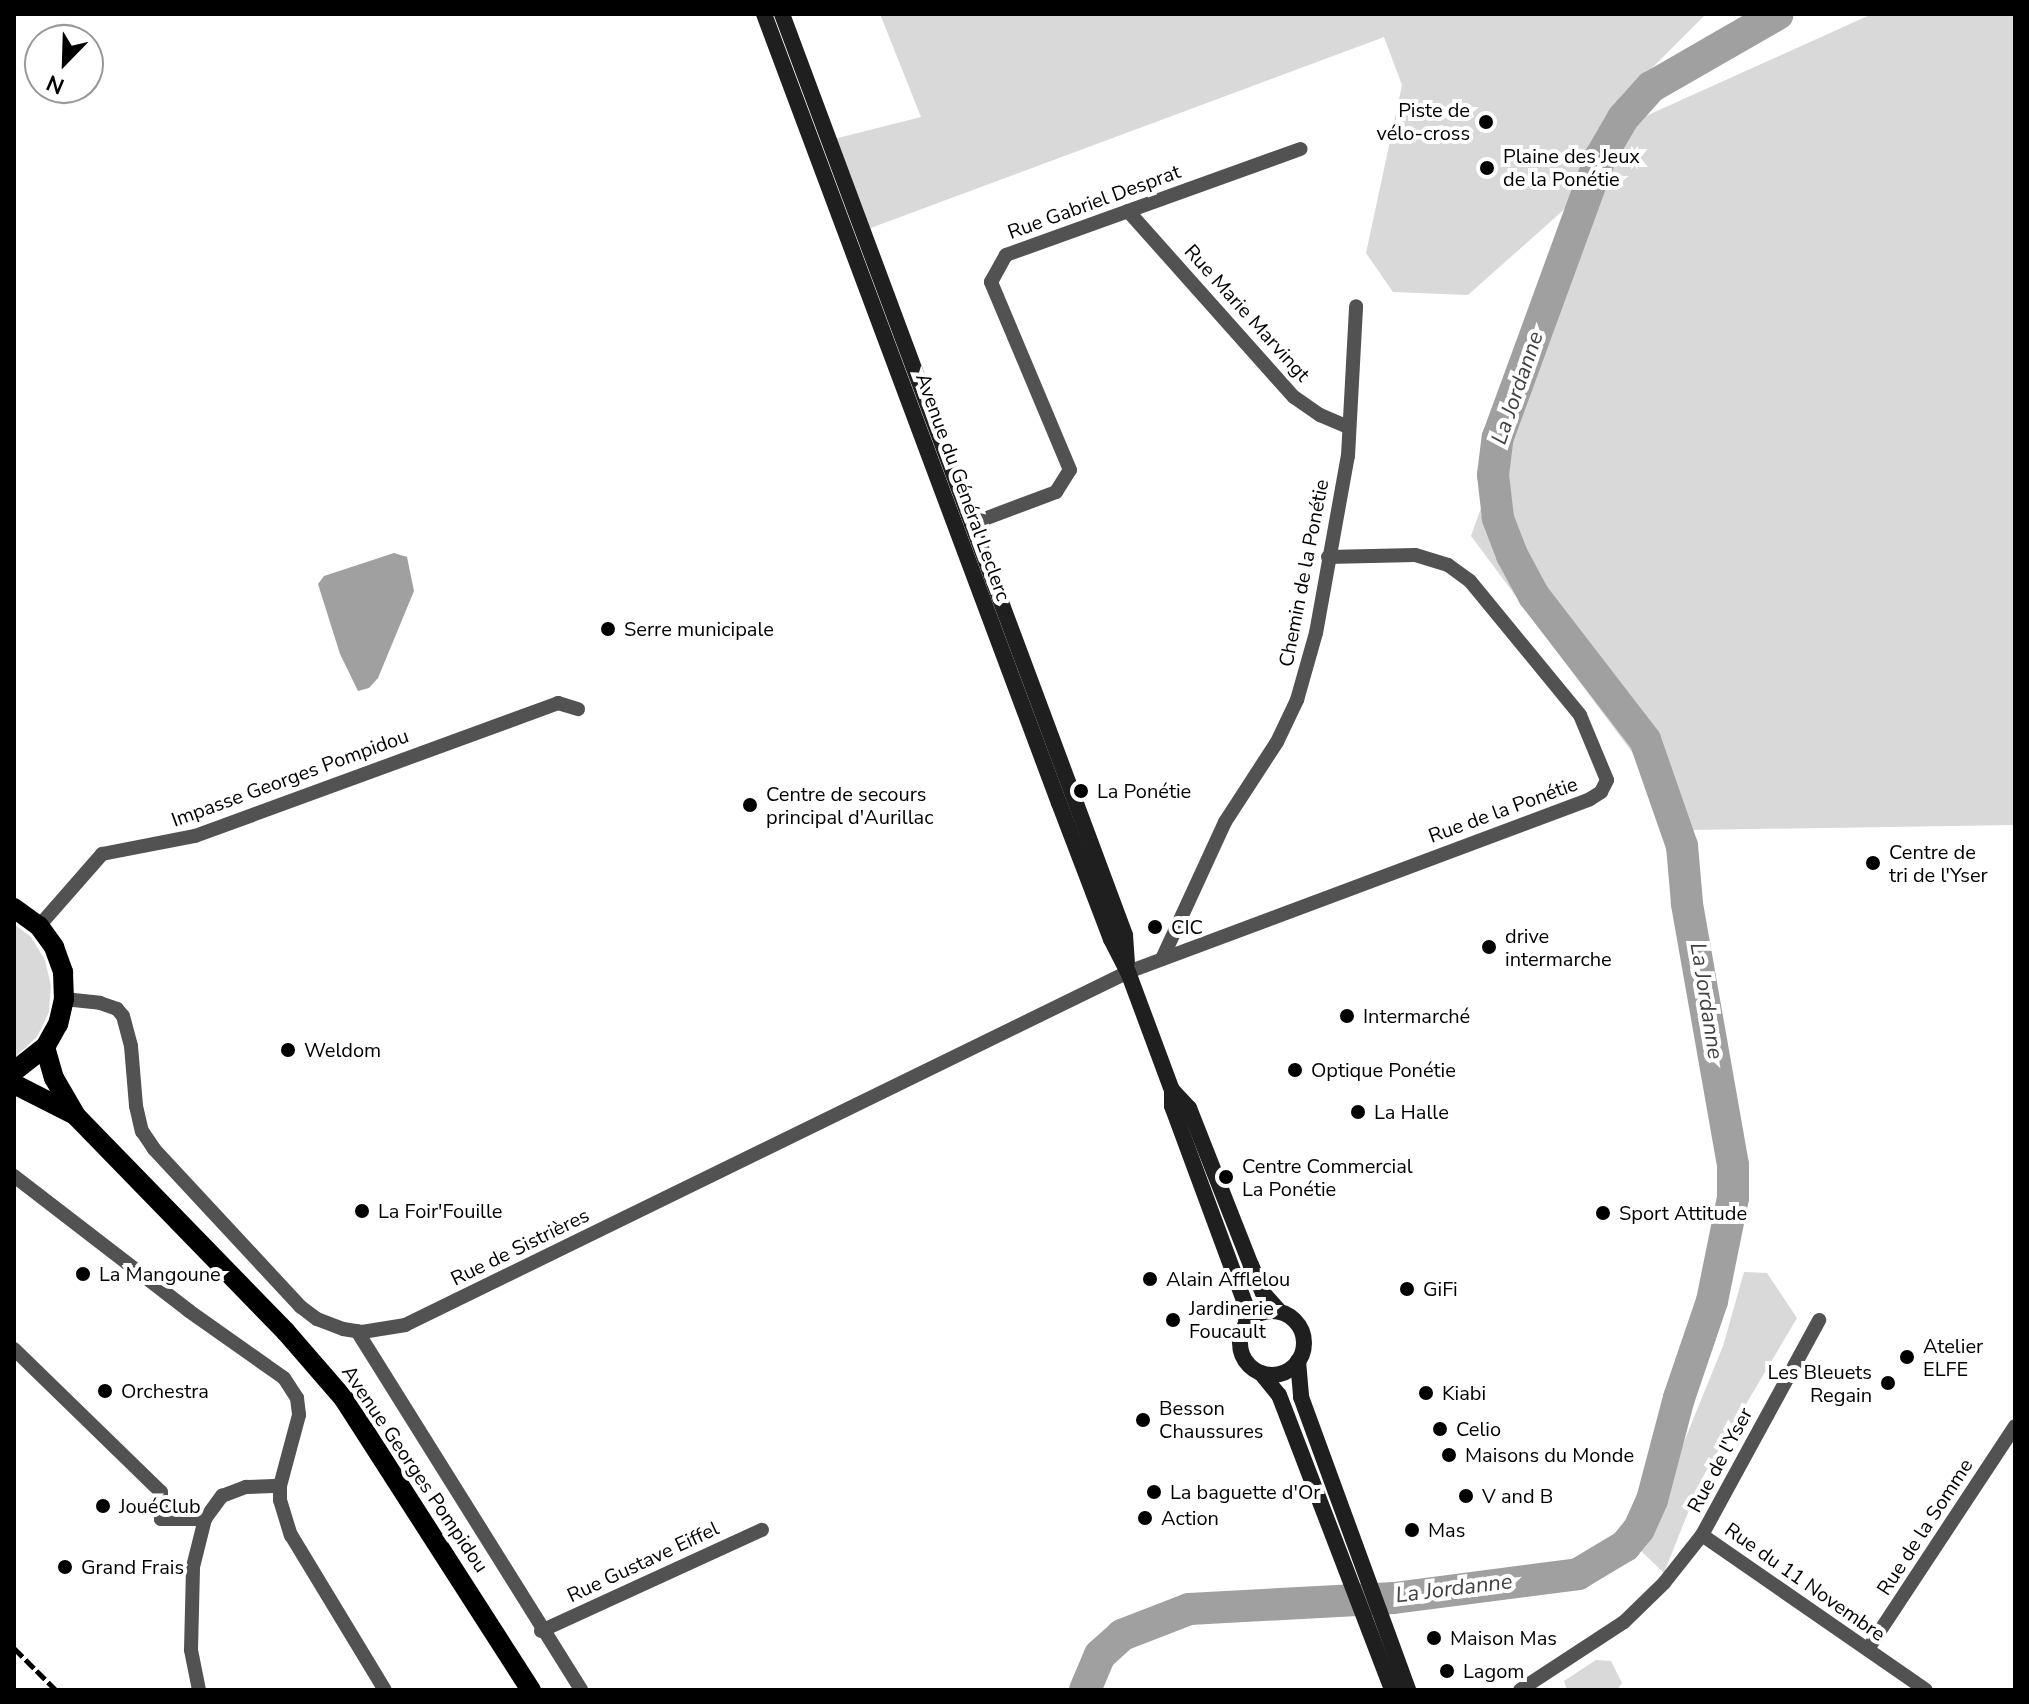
<!DOCTYPE html>
<meta charset="utf-8">
<style>
body{margin:0}
#map{position:relative;width:2029px;height:1704px;overflow:hidden;background:#fff;font-family:"Nunito Sans",sans-serif}
div>[style]{position:absolute}
.green>*{inset:0;background:#d9d9d9}
.water>*{inset:0;background:#a0a0a0}
.river>*{height:32px;margin:-16px;padding:0 16px;transform-origin:16px;border-radius:16px;background:#a0a0a0}
.street>*{height:14px;margin:-7px;padding:0 7px;transform-origin:7px;border-radius:7px;background:#525252}
.secondary>*{height:16px;margin:-8px;padding:0 8px;transform-origin:8px;border-radius:8px;background:#1f1f1f}
.secondary>.ring{margin:-8px;padding:0;box-sizing:content-box;background:none;border:16px solid #1f1f1f;border-radius:50%}
.primary>*{height:20px;margin:-10px;padding:0 10px;transform-origin:10px;border-radius:10px;background:#000}
.rail>*{height:5px;margin-top:-2.5px;transform-origin:0;background:repeating-linear-gradient(90deg,#000 0 12px,transparent 0 16px)}
.dots>*{width:22px;height:22px;translate:-50% -50%;box-sizing:border-box;border:4px solid #fff;border-radius:50%}
span{translate:-50% -50%;white-space:nowrap;text-align:center;line-height:1.15;-webkit-text-stroke:8px #fff;paint-order:stroke}
.poi-label{font-size:20px;color:#000}
.right{translate:-100% -50%;text-align:right}
.left{translate:0 -50%;text-align:left}
.street-label{font-size:20px;color:#000}
.water-label{font-size:22px;color:#414141;font-style:italic}
.frame{position:absolute;inset:0;border:16px solid #000;pointer-events:none}
.north{position:absolute;left:24px;top:24px;width:80px;height:80px;box-sizing:border-box;background:#fff;border:2px solid #999;border-radius:50%;rotate:203deg;font-size:22px;font-weight:700;line-height:32px;text-align:center;color:#000}
.north::after{content:'';display:block;margin:auto;width:28px;height:36px;background:#000;clip-path:polygon(50% 0,100% 100%,50% 72%,0 100%)}
</style>
<div id="map">
<div class="green">
<i style="clip-path:polygon(880px 14px,1706px 14px,1616px 104px,1577px 198px,1468px 295px,1393px 292px,1366px 253px,1402px 85px,1384px 37px,868px 229px,834px 139px,921px 117px)"></i>
<i style="clip-path:polygon(1872px 14px,2015px 14px,2015px 825px,1690px 830px,1471px 536px,1617px 129px)"></i>
<i style="clip-path:polygon(14px 924px,31px 937px,45px 960px,51px 986px,49px 1012px,37px 1037px,14px 1058px)"></i>
<i style="clip-path:polygon(1744px 1272px,1767px 1273px,1797px 1318px,1701px 1480px,1664px 1573px,1640px 1550px,1723px 1346px)"></i>
<i style="clip-path:polygon(1596px 1660px,1611px 1661px,1622px 1683px,1617px 1690px,1567px 1690px,1564px 1681px)"></i>
</div>
<div class="water">
<i style="clip-path:polygon(394px 553px,407px 557px,414px 591px,378px 678px,369px 688px,358px 691px,340px 654px,318px 584px,324px 576px)"></i>
</div>
<div class="river">
<i style="left:1085px;top:1690px;width:38px;rotate:-67deg"></i>
<i style="left:1100px;top:1655px;width:30px;rotate:-42deg"></i>
<i style="left:1122px;top:1635px;width:72px;rotate:-21.2deg"></i>
<i style="left:1189px;top:1609px;width:205px;rotate:-3.1deg"></i>
<i style="left:1394px;top:1598px;width:186px;rotate:-7.4deg"></i>
<i style="left:1578px;top:1574px;width:55px;rotate:-30.8deg"></i>
<i style="left:1625px;top:1546px;width:22px;rotate:-51deg"></i>
<i style="left:1639px;top:1529px;width:32px;rotate:-66deg"></i>
<i style="left:1652px;top:1500px;width:106px;rotate:-75.2deg"></i>
<i style="left:1679px;top:1398px;width:102px;rotate:-71.2deg"></i>
<i style="left:1712px;top:1301px;width:105px;rotate:-78.5deg"></i>
<i style="left:1733px;top:1198px;width:33px;rotate:-90deg"></i>
<i style="left:1733px;top:1165px;width:266px;rotate:-100deg"></i>
<i style="left:1687px;top:903px;width:57px;rotate:-95deg"></i>
<i style="left:1682px;top:846px;width:112px;rotate:-109.2deg"></i>
<i style="left:1645px;top:740px;width:182px;rotate:-127.6deg"></i>
<i style="left:1534px;top:596px;width:47px;rotate:-118.2deg"></i>
<i style="left:1512px;top:555px;width:40px;rotate:-111deg"></i>
<i style="left:1498px;top:518px;width:43px;rotate:-96.6deg"></i>
<i style="left:1493px;top:475px;width:38px;rotate:-83deg"></i>
<i style="left:1498px;top:437px;width:299px;rotate:-69.9deg"></i>
<i style="left:1601px;top:156px;width:44px;rotate:-59.9deg"></i>
<i style="left:1623px;top:118px;width:42px;rotate:-47.9deg"></i>
<i style="left:1651px;top:87px;width:146px;rotate:-29.9deg"></i>
</div>
<div class="street">
<i style="left:1128px;top:211px;width:249px;rotate:48.3deg"></i>
<i style="left:1294px;top:397px;width:32px;rotate:35deg"></i>
<i style="left:1320px;top:415px;width:30px;rotate:23deg"></i>
<i style="left:971px;top:524px;width:91px;rotate:-20.6deg"></i>
<i style="left:1056px;top:492px;width:26px;rotate:-58deg"></i>
<i style="left:1070px;top:470px;width:204px;rotate:-112.8deg"></i>
<i style="left:991px;top:282px;width:31px;rotate:-61deg"></i>
<i style="left:1006px;top:255px;width:313px;rotate:-19.8deg"></i>
<i style="left:39px;top:926px;width:96px;rotate:-48.8deg"></i>
<i style="left:102px;top:854px;width:95px;rotate:-11deg"></i>
<i style="left:195px;top:836px;width:387px;rotate:-20.1deg"></i>
<i style="left:558px;top:703px;width:21px;rotate:17deg"></i>
<i style="left:1162px;top:959px;width:151px;rotate:-65.3deg"></i>
<i style="left:1225px;top:822px;width:95px;rotate:-57deg"></i>
<i style="left:1277px;top:742px;width:47px;rotate:-64.5deg"></i>
<i style="left:1297px;top:700px;width:70px;rotate:-74.2deg"></i>
<i style="left:1316px;top:633px;width:180px;rotate:-79.8deg"></i>
<i style="left:1348px;top:456px;width:150px;rotate:-86.9deg"></i>
<i style="left:64px;top:999px;width:36px;rotate:6deg"></i>
<i style="left:100px;top:1003px;width:18px;rotate:19deg"></i>
<i style="left:117px;top:1009px;width:9px;rotate:49deg"></i>
<i style="left:123px;top:1016px;width:31px;rotate:75deg"></i>
<i style="left:131px;top:1046px;width:60px;rotate:85.2deg"></i>
<i style="left:136px;top:1106px;width:26px;rotate:77deg"></i>
<i style="left:142px;top:1131px;width:22px;rotate:56deg"></i>
<i style="left:154px;top:1149px;width:216px;rotate:47.1deg"></i>
<i style="left:301px;top:1307px;width:20px;rotate:37deg"></i>
<i style="left:317px;top:1319px;width:28px;rotate:21deg"></i>
<i style="left:343px;top:1329px;width:19px;rotate:9deg"></i>
<i style="left:362px;top:1332px;width:44px;rotate:-9.2deg"></i>
<i style="left:405px;top:1325px;width:805px;rotate:-26.02deg"></i>
<i style="left:1128px;top:972px;width:493px;rotate:-20.5deg"></i>
<i style="left:1590px;top:799px;width:13px;rotate:-32deg"></i>
<i style="left:1601px;top:792px;width:13px;rotate:-63deg"></i>
<i style="left:1607px;top:780px;width:70px;rotate:-112.6deg"></i>
<i style="left:1580px;top:715px;width:173px;rotate:-129.4deg"></i>
<i style="left:1470px;top:581px;width:27px;rotate:-144deg"></i>
<i style="left:1448px;top:565px;width:34px;rotate:-163deg"></i>
<i style="left:1415px;top:555px;width:87px;rotate:178.7deg"></i>
<i style="left:14px;top:1176px;width:221px;rotate:37.6deg"></i>
<i style="left:189px;top:1311px;width:116px;rotate:35.2deg"></i>
<i style="left:284px;top:1378px;width:24px;rotate:57deg"></i>
<i style="left:297px;top:1398px;width:17px;rotate:83deg"></i>
<i style="left:299px;top:1415px;width:73px;rotate:105deg"></i>
<i style="left:280px;top:1486px;width:14px;rotate:90deg"></i>
<i style="left:280px;top:1500px;width:37px;rotate:73deg"></i>
<i style="left:291px;top:1535px;width:181px;rotate:58.8deg"></i>
<i style="left:357px;top:1331px;width:423px;rotate:58deg"></i>
<i style="left:14px;top:1349px;width:205px;rotate:44.2deg"></i>
<i style="left:161px;top:1492px;width:27px;rotate:90deg"></i>
<i style="left:161px;top:1519px;width:44px"></i>
<i style="left:1702px;top:1535px;width:245px;rotate:-61.4deg"></i>
<i style="left:541px;top:1631px;width:243px;rotate:-24.6deg"></i>
<i style="left:1868px;top:1649px;width:267px;rotate:-56.6deg"></i>
<i style="left:199px;top:1690px;width:41px;rotate:-101.3deg"></i>
<i style="left:191px;top:1650px;width:83px;rotate:-88.6deg"></i>
<i style="left:193px;top:1567px;width:49px;rotate:-76deg"></i>
<i style="left:205px;top:1519px;width:29px;rotate:-54deg"></i>
<i style="left:222px;top:1496px;width:26px;rotate:-21deg"></i>
<i style="left:246px;top:1487px;width:34px;rotate:-2deg"></i>
<i style="left:1520px;top:1690px;width:124px;rotate:-33.2deg"></i>
<i style="left:1624px;top:1622px;width:56px;rotate:-44.3deg"></i>
<i style="left:1664px;top:1583px;width:61px;rotate:-51.6deg"></i>
<i style="left:1702px;top:1535px;width:272px;rotate:34.7deg"></i>
</div>
<div class="secondary">
<i style="left:764px;top:14px;width:842px;rotate:69.5deg"></i>
<i style="left:1059px;top:803px;width:146px;rotate:69.1deg"></i>
<i style="left:1111px;top:939px;width:37px;rotate:63deg"></i>
<i style="left:1128px;top:972px;width:126px;rotate:69.6deg"></i>
<i style="left:1172px;top:1090px;width:16px;rotate:90deg"></i>
<i style="left:1172px;top:1106px;width:216px;rotate:69.7deg"></i>
<i style="left:1247px;top:1309px;width:15px;rotate:94deg"></i>
<i style="left:782px;top:14px;width:983px;rotate:69.57deg"></i>
<i style="left:1125px;top:935px;width:27px;rotate:86deg"></i>
<i style="left:1172px;top:1090px;width:25px;rotate:47deg"></i>
<i style="left:1189px;top:1108px;width:169px;rotate:68.5deg"></i>
<i style="left:1251px;top:1265px;width:30px;rotate:67deg"></i>
<i style="left:1263px;top:1293px;width:25px;rotate:48deg"></i>
<i class="ring" style="left:1240px;top:1311px;width:48px;height:48px"></i>
<i style="left:1298px;top:1361px;width:36px;rotate:85deg"></i>
<i style="left:1301px;top:1397px;width:312px;rotate:69.9deg"></i>
<i style="left:1261px;top:1373px;width:28px;rotate:51deg"></i>
<i style="left:1279px;top:1395px;width:316px;rotate:69deg"></i>
</div>
<div class="primary">
<i style="left:14px;top:908px;width:31px;rotate:36deg"></i>
<i style="left:39px;top:926px;width:26px;rotate:54deg"></i>
<i style="left:54px;top:947px;width:27px;rotate:70deg"></i>
<i style="left:63px;top:972px;width:27px;rotate:88deg"></i>
<i style="left:64px;top:999px;width:26px;rotate:103deg"></i>
<i style="left:58px;top:1024px;width:26px;rotate:119deg"></i>
<i style="left:45px;top:1047px;width:39px;rotate:142deg"></i>
<i style="left:45px;top:1047px;width:32px;rotate:74deg"></i>
<i style="left:54px;top:1078px;width:44px;rotate:59.9deg"></i>
<i style="left:76px;top:1116px;width:301px;rotate:45.8deg"></i>
<i style="left:286px;top:1332px;width:89px;rotate:49.1deg"></i>
<i style="left:344px;top:1399px;width:346px;rotate:57.3deg"></i>
<i style="left:14px;top:1084px;width:66px;rotate:27deg"></i>
</div>
<div class="rail">
<i style="left:14px;top:1648px;width:59px;rotate:45deg"></i>
</div>
<div class="dots">
<i style="left:1486px;top:122px;background:#000"></i>
<i style="left:1487px;top:168px;background:#000"></i>
<i style="left:608px;top:629px;background:#000"></i>
<i style="left:1081px;top:791px;background:#000"></i>
<i style="left:750px;top:805px;background:#000"></i>
<i style="left:1873px;top:863px;background:#000"></i>
<i style="left:1155px;top:927px;background:#000"></i>
<i style="left:1489px;top:947px;background:#000"></i>
<i style="left:1347px;top:1016px;background:#000"></i>
<i style="left:288px;top:1050px;background:#000"></i>
<i style="left:1295px;top:1070px;background:#000"></i>
<i style="left:1358px;top:1112px;background:#000"></i>
<i style="left:1226px;top:1177px;background:#000"></i>
<i style="left:362px;top:1211px;background:#000"></i>
<i style="left:1603px;top:1213px;background:#000"></i>
<i style="left:83px;top:1274px;background:#000"></i>
<i style="left:1150px;top:1279px;background:#000"></i>
<i style="left:1407px;top:1289px;background:#000"></i>
<i style="left:1173px;top:1320px;background:#000"></i>
<i style="left:1907px;top:1357px;background:#000"></i>
<i style="left:1888px;top:1383px;background:#000"></i>
<i style="left:105px;top:1391px;background:#000"></i>
<i style="left:1426px;top:1393px;background:#000"></i>
<i style="left:1143px;top:1420px;background:#000"></i>
<i style="left:1440px;top:1429px;background:#000"></i>
<i style="left:1449px;top:1455px;background:#000"></i>
<i style="left:1154px;top:1492px;background:#000"></i>
<i style="left:1466px;top:1496px;background:#000"></i>
<i style="left:103px;top:1506px;background:#000"></i>
<i style="left:1145px;top:1518px;background:#000"></i>
<i style="left:1412px;top:1530px;background:#000"></i>
<i style="left:65px;top:1567px;background:#000"></i>
<i style="left:1434px;top:1638px;background:#000"></i>
<i style="left:1447px;top:1671px;background:#000"></i>
</div>
<div class="poi-label">
<span class="right" style="left:1470px;top:122px">Piste de<br>vélo-cross</span>
<span class="left" style="left:1503px;top:168px">Plaine des Jeux<br>de la Ponétie</span>
<span class="left" style="left:624px;top:629px">Serre municipale</span>
<span class="left" style="left:1097px;top:791px">La Ponétie</span>
<span class="left" style="left:766px;top:806px">Centre de secours<br>principal d'Aurillac</span>
<span class="left" style="left:1889px;top:864px">Centre de<br>tri de l'Yser</span>
<span class="left" style="left:1171px;top:927px">CIC</span>
<span class="left" style="left:1505px;top:948px">drive<br>intermarche</span>
<span class="left" style="left:1363px;top:1016px">Intermarché</span>
<span class="left" style="left:304px;top:1050px">Weldom</span>
<span class="left" style="left:1311px;top:1070px">Optique Ponétie</span>
<span class="left" style="left:1374px;top:1112px">La Halle</span>
<span class="left" style="left:1242px;top:1178px">Centre Commercial<br>La Ponétie</span>
<span class="left" style="left:378px;top:1211px">La Foir'Fouille</span>
<span class="left" style="left:1619px;top:1213px">Sport Attitude</span>
<span class="left" style="left:99px;top:1274px">La Mangoune</span>
<span class="left" style="left:1166px;top:1279px">Alain Afflelou</span>
<span class="left" style="left:1423px;top:1289px">GiFi</span>
<span class="left" style="left:1189px;top:1320px">Jardinerie<br>Foucault</span>
<span class="left" style="left:1923px;top:1358px">Atelier<br>ELFE</span>
<span class="right" style="left:1872px;top:1384px">Les Bleuets<br>Regain</span>
<span class="left" style="left:121px;top:1391px">Orchestra</span>
<span class="left" style="left:1442px;top:1393px">Kiabi</span>
<span class="left" style="left:1159px;top:1420px">Besson<br>Chaussures</span>
<span class="left" style="left:1456px;top:1429px">Celio</span>
<span class="left" style="left:1465px;top:1455px">Maisons du Monde</span>
<span class="left" style="left:1170px;top:1492px">La baguette d'Or</span>
<span class="left" style="left:1482px;top:1496px">V and B</span>
<span class="left" style="left:119px;top:1506px">JouéClub</span>
<span class="left" style="left:1161px;top:1518px">Action</span>
<span class="left" style="left:1428px;top:1530px">Mas</span>
<span class="left" style="left:81px;top:1567px">Grand Frais</span>
<span class="left" style="left:1450px;top:1638px">Maison Mas</span>
<span class="left" style="left:1463px;top:1671px">Lagom</span>
</div>
<div class="street-label">
<span style="left:1094px;top:202px;rotate:-20deg">Rue Gabriel Desprat</span>
<span style="left:1247px;top:313px;rotate:48deg">Rue Marie Marvingt</span>
<span style="left:963px;top:487px;rotate:70deg">Avenue du Général Leclerc</span>
<span style="left:1304px;top:573px;rotate:-79deg">Chemin de la Ponétie</span>
<span style="left:290px;top:778px;rotate:-20deg">Impasse Georges Pompidou</span>
<span style="left:1503px;top:810px;rotate:-20deg">Rue de la Ponétie</span>
<span style="left:520px;top:1247px;rotate:-26deg">Rue de Sistrières</span>
<span style="left:1720px;top:1460px;rotate:-62deg">Rue de l'Yser</span>
<span style="left:415px;top:1469px;rotate:56deg">Avenue Georges Pompidou</span>
<span style="left:1925px;top:1527px;rotate:-57deg">Rue de la Somme</span>
<span style="left:643px;top:1562px;rotate:-25deg">Rue Gustave Eiffel</span>
<span style="left:1805px;top:1582px;rotate:35deg">Rue du 11 Novembre</span>
</div>
<div class="water-label">
<span style="left:1518px;top:388px;rotate:-71deg">La Jordanne</span>
<span style="left:1706px;top:1001px;rotate:81deg">La Jordanne</span>
<span style="left:1454px;top:1589px;rotate:-7deg">La Jordanne</span>
</div>
<div class="frame"></div>
<div class="north">N</div>
</div>
